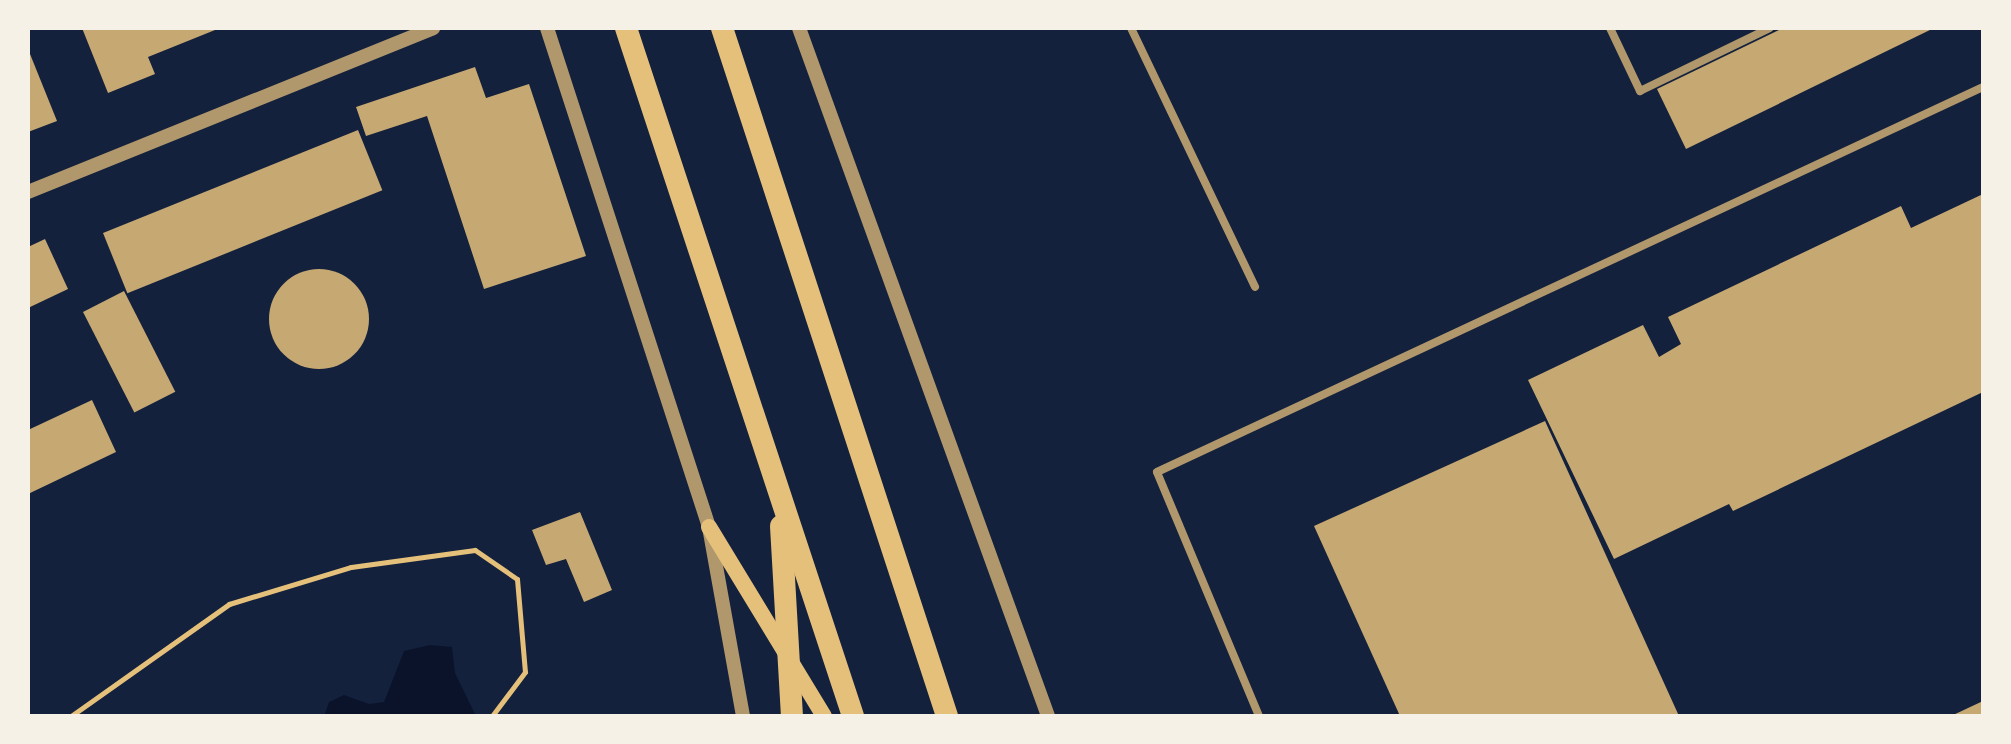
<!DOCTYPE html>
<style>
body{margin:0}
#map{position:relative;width:2011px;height:744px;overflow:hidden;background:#14213d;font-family:"Open Sans",sans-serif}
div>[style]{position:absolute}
.water>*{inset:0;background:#0b132b}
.building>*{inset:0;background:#c6a872;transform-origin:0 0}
.round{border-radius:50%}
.path>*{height:5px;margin:-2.5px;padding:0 2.5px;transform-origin:2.5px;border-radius:2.5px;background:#e5c07b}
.minor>*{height:8px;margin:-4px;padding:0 4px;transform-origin:4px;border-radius:4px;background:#b1986c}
.tertiary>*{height:14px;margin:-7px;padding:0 7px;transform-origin:7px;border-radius:7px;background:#b1986c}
.secondary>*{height:16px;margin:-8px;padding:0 8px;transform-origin:8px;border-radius:8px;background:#e5c07b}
.trunk>*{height:22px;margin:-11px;padding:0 11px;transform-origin:11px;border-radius:11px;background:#e5c07b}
span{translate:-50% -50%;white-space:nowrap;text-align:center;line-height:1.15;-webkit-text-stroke:6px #f6f1e7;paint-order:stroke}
.frame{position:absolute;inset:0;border:30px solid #f6f1e7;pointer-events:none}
</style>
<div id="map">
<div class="water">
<i style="clip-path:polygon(430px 645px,452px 647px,455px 673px,476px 716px,324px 716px,329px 702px,344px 695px,369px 704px,384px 702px,404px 651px)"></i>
</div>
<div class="building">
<i style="clip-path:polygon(82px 28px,220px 28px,148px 57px,155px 74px,108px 93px)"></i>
<i style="clip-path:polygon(1783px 28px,1934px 28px,1686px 149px,1657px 89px)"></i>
<i style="clip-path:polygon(28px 49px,57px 121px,28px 132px)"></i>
<i style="clip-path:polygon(475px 67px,486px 98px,529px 84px,586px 256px,484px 289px,427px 116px,366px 136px,356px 107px)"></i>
<i style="left:358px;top:130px;width:65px;height:275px;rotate:68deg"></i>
<i style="clip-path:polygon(1983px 194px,1983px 392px,1733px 511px,1729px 504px,1614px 559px,1528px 380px,1643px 325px,1659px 357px,1681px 344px,1668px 317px,1901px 206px,1911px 228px)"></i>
<i style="clip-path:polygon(45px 239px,68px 289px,28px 308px,28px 247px)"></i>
<i class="round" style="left:269px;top:269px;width:100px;height:100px"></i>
<i style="left:124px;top:291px;width:113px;height:46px;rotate:63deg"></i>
<i style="clip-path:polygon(92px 400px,116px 452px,28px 494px,28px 430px)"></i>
<i style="clip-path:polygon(1545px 421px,1679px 716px,1400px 716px,1314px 526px)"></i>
<i style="clip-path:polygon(580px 512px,612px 590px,584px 602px,566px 559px,546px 565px,532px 530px)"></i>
<i style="clip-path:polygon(1983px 701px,1983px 716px,1951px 716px)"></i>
</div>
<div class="path">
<i style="left:71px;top:716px;width:194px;rotate:-35.3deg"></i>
<i style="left:229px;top:604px;width:127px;rotate:-16.9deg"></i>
<i style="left:351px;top:567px;width:125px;rotate:-7.8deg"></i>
<i style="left:475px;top:550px;width:51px;rotate:34.6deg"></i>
<i style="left:517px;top:579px;width:93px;rotate:85.1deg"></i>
<i style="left:525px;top:672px;width:55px;rotate:126.9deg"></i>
</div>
<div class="minor">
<i style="left:1131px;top:28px;width:287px;rotate:64.4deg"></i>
<i style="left:1610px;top:28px;width:70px;rotate:64.5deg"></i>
<i style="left:1640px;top:91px;width:144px;rotate:-25.9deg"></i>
<i style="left:1259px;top:716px;width:264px;rotate:-112.7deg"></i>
<i style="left:1157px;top:472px;width:911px;rotate:-24.99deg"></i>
</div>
<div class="tertiary">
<i style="left:547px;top:28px;width:525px;rotate:72.01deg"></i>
<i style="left:709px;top:527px;width:192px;rotate:79.8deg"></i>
<i style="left:799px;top:28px;width:732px;rotate:70.1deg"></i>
<i style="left:28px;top:192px;width:437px;rotate:-22deg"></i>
</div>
<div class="secondary">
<i style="left:709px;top:527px;width:221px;rotate:58.7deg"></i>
</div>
<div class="trunk">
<i style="left:626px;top:28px;width:724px;rotate:71.74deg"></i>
<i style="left:722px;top:28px;width:724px;rotate:71.89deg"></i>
<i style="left:781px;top:526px;width:190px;rotate:86.7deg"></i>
</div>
<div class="frame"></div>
</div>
